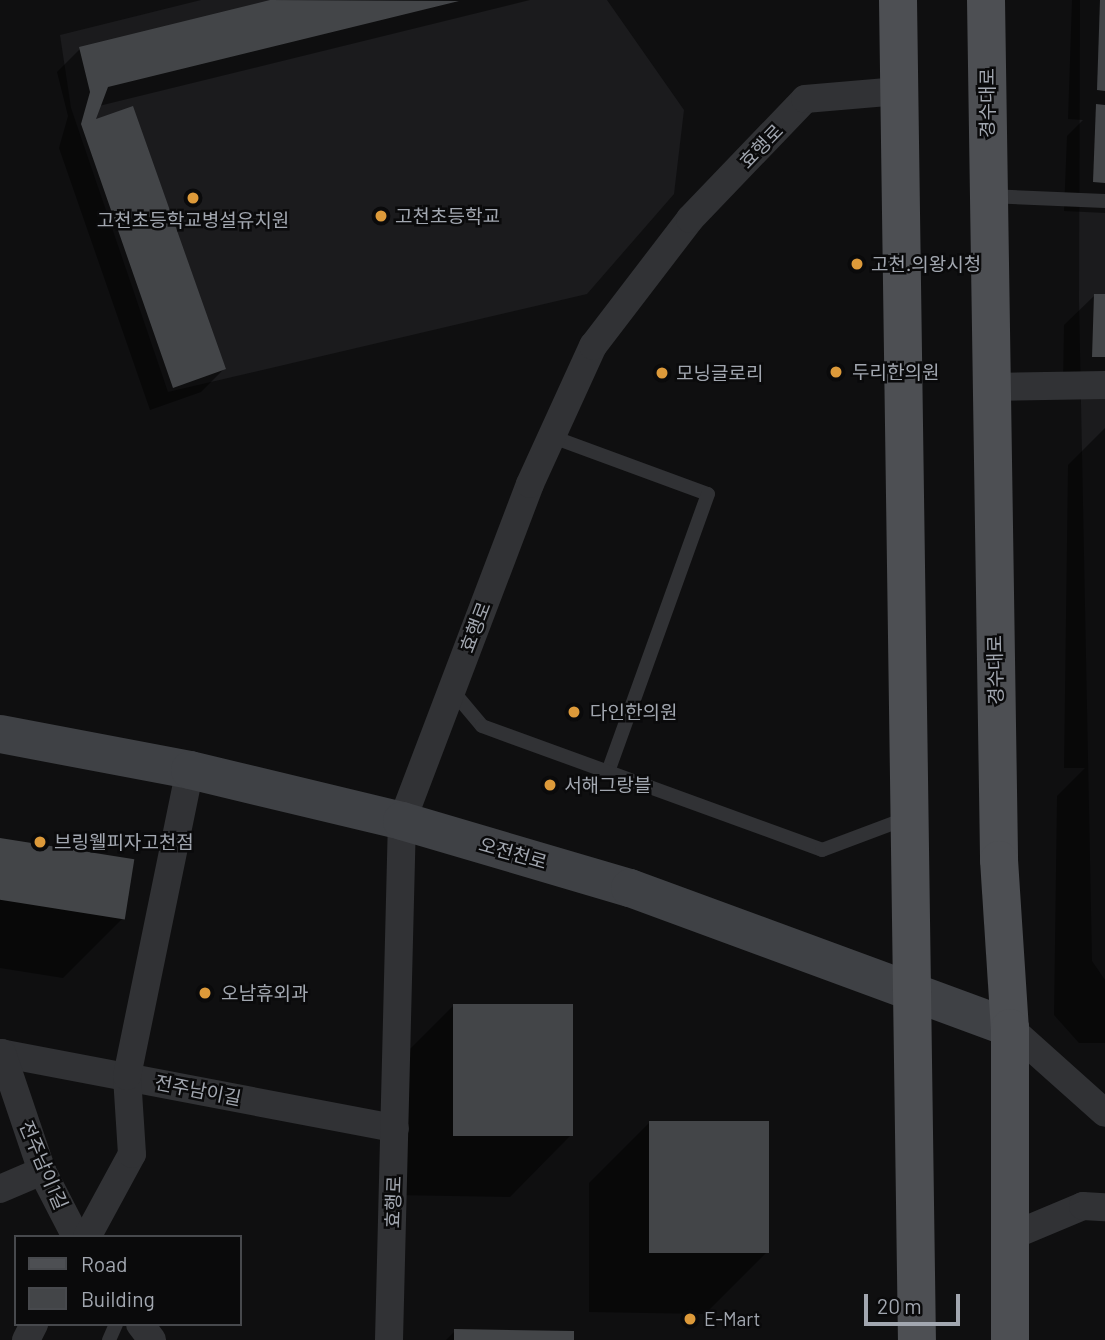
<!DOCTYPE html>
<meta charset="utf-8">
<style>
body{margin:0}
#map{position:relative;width:1105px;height:1340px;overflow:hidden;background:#0f0f10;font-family:Barlow,"Noto Sans KR",sans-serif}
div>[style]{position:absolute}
.built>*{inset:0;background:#1b1b1d}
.shadow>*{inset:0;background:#0007}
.building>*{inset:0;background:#434548;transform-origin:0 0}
.lane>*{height:14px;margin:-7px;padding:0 7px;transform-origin:7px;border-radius:7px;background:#313235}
.street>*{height:28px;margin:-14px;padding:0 14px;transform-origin:14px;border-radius:14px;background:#313235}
.secondary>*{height:38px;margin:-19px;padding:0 19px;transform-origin:19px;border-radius:19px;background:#3f4145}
.primary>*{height:38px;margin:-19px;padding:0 19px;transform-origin:19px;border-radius:19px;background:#4d4f53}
.dots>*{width:19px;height:19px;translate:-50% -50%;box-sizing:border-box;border:4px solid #0a0a0b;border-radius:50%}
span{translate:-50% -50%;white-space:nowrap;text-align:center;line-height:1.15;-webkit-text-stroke:5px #0a0a0b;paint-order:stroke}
.street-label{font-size:19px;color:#a2a7b0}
.poi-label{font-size:19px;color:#a2a7b0}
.left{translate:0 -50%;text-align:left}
.legend{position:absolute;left:14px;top:1235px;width:228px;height:91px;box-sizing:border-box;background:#0a0a0b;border:2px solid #47494d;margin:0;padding:9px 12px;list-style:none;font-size:21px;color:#a2a7b0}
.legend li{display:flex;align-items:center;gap:14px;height:35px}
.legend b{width:35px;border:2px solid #47494d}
.scale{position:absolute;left:864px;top:1294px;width:96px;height:32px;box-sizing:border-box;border:4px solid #a2a7b0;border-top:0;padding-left:9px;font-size:21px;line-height:24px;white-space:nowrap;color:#a2a7b0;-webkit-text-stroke:5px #0a0a0b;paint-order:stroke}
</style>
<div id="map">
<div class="built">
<i style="clip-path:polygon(201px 0,607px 0,684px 110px,674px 194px,587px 294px,168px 392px,71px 108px,60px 35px)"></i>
<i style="clip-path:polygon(1080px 0,1105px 0,1105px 980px,1092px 961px,1079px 301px)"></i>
</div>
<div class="shadow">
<i style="clip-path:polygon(277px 0,530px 0,99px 106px,93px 121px,224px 369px,201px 392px,150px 410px,59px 148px,68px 116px,57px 72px,80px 49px)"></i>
<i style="clip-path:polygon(1072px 0,1105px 0,1105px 213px,1064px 211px,1067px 136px,1083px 120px,1068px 119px)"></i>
<i style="clip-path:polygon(1094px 296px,1105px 296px,1105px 387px,1063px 386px,1064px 325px)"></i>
<i style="clip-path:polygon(1105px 428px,1105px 1043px,1079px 1043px,1054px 1015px,1057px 796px,1085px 768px,1064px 768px,1068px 465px)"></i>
<i style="clip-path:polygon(0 840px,123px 918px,63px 978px,0 968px)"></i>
<i style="clip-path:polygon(454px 1005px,570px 1136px,510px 1197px,393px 1195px,393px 1066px)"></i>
<i style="clip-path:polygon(650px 1122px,766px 1253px,705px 1314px,589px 1312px,589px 1183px)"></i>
<i style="clip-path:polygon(455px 1331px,572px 1340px,446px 1340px)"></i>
</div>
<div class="building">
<i style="clip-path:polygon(270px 0,459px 1px,108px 87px,96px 119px,133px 106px,226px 369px,173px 388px,81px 124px,90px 92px,79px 47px)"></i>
<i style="clip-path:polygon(1100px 0,1105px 0,1105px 91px,1097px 90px)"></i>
<i style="clip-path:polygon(1096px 104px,1105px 105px,1105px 183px,1093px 182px)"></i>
<i style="clip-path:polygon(1094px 294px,1105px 294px,1105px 357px,1092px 357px)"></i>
<i style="left:0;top:838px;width:136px;height:61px;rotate:9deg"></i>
<i style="left:453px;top:1004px;width:120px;height:132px"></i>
<i style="left:649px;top:1121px;width:120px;height:132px"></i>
<i style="clip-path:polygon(454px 1329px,574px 1331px,574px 1340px,454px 1340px)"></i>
</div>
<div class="lane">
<i style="left:989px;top:196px;width:116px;rotate:2.5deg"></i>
<i style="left:550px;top:436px;width:168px;rotate:20.2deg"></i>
<i style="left:708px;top:494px;width:295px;rotate:109.8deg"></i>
<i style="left:451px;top:689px;width:48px;rotate:50deg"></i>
<i style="left:482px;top:726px;width:362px;rotate:20deg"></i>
<i style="left:822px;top:850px;width:91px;rotate:-20.6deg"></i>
<i style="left:109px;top:1340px;width:17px;rotate:-66deg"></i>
</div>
<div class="street">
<i style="left:989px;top:387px;width:116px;rotate:-1deg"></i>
<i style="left:1010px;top:1028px;width:127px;rotate:41.8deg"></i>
<i style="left:0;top:1053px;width:402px;rotate:10.8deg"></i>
<i style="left:2px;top:1053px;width:125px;rotate:71.3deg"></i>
<i style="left:42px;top:1171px;width:74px;rotate:62.7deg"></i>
<i style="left:0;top:1189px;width:46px;rotate:-23.2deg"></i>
<i style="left:87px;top:1237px;width:94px;rotate:-61.5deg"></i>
<i style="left:132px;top:1154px;width:78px;rotate:-93.7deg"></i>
<i style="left:127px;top:1076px;width:312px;rotate:-78.4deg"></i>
<i style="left:1009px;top:1237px;width:80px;rotate:-22.7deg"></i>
<i style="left:1083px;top:1206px;width:22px;rotate:3deg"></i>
<i style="left:140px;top:1324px;width:20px;rotate:53deg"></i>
<i style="left:26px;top:1340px;width:18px;rotate:-63deg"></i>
<i style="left:389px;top:1340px;width:519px;rotate:-88.57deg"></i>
<i style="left:402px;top:821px;width:360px;rotate:-69.2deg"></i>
<i style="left:530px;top:484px;width:152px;rotate:-65.5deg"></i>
<i style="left:593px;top:346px;width:160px;rotate:-52.6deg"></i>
<i style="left:690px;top:219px;width:166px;rotate:-46.2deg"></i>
<i style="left:805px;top:99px;width:94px;rotate:-4.9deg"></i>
</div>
<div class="secondary">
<i style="left:0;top:734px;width:193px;rotate:10.7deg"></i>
<i style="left:190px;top:770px;width:218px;rotate:13.5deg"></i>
<i style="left:402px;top:821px;width:238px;rotate:16.4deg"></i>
<i style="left:630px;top:888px;width:405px;rotate:20.2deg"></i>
</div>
<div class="primary">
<i style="left:898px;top:0;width:1340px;rotate:89.19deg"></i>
<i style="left:986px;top:0;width:860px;rotate:89.13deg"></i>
<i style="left:999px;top:860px;width:168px;rotate:86.3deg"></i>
<i style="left:1010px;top:1028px;width:312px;rotate:90deg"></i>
</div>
<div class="dots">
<i style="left:193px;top:198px;background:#dd9a3a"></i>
<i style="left:381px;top:216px;background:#dd9a3a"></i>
<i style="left:857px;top:264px;background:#dd9a3a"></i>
<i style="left:836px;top:372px;background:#dd9a3a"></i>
<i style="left:662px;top:373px;background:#dd9a3a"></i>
<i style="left:574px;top:712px;background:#dd9a3a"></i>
<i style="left:550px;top:785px;background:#dd9a3a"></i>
<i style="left:40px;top:842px;background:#dd9a3a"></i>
<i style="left:205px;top:993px;background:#dd9a3a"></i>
<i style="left:690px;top:1319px;background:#dd9a3a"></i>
</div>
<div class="street-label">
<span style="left:987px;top:103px;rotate:-90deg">경수대로</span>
<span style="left:761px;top:146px;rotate:-46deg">효행로</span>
<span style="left:475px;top:627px;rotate:-69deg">효행로</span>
<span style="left:995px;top:670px;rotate:-91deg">경수대로</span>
<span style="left:513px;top:853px;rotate:16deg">오전천로</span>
<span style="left:198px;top:1090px;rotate:11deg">전주남이길</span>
<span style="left:44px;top:1165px;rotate:67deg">전주남이1길</span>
<span style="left:393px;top:1202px;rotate:-88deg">효행로</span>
</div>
<div class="poi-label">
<span class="left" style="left:395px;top:216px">고천초등학교</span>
<span style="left:193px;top:220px">고천초등학교병설유치원</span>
<span class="left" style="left:871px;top:264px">고천.의왕시청</span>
<span class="left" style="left:852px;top:372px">두리한의원</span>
<span class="left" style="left:676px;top:373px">모닝글로리</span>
<span class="left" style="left:590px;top:712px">다인한의원</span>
<span class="left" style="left:564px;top:785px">서해그랑블</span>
<span class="left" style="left:54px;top:842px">브링웰피자고천점</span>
<span class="left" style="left:221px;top:993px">오남휴외과</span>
<span class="left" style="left:704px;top:1319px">E-Mart</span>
</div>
<ul class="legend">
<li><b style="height:9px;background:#4d4f53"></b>Road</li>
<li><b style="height:19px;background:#434548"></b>Building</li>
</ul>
<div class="scale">20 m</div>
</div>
